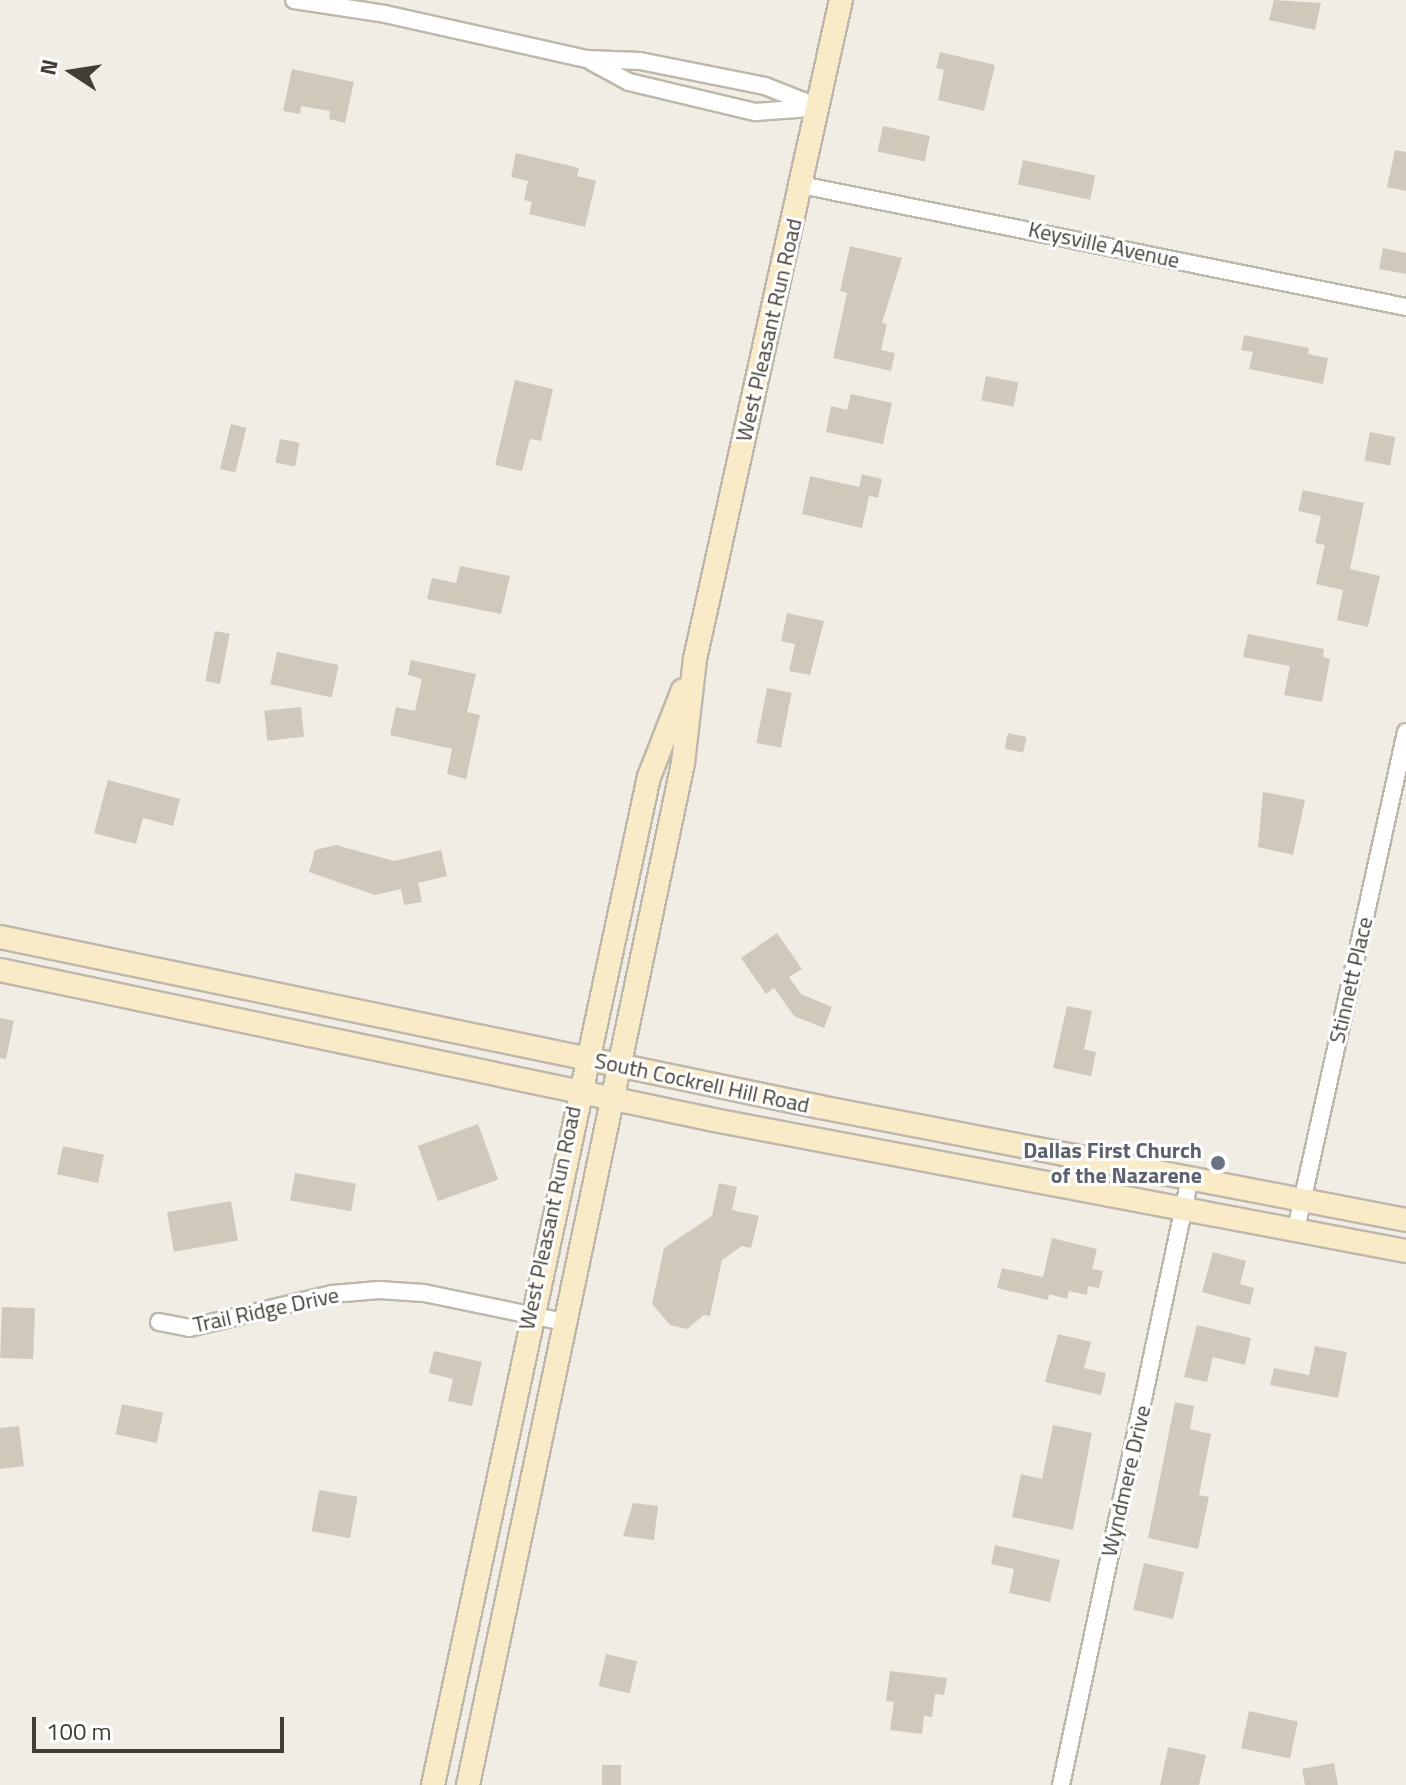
<!DOCTYPE html>
<style>
body{margin:0}
#map{position:relative;width:1406px;height:1785px;overflow:hidden;background:#f1ede5;font-family:"Titillium Web",sans-serif}
div>[style]{position:absolute}
.building>*{inset:0;background:#d1c8bc;transform-origin:0 0}
.roads{filter:drop-shadow(2px 0 #beb7ac) drop-shadow(-2px 0 #beb7ac) drop-shadow(0 2px #beb7ac) drop-shadow(0 -2px #beb7ac)}
.minor>*{height:16px;margin:-8px;padding:0 8px;transform-origin:8px;border-radius:8px;background:#fff}
.secondary>*{height:22px;margin:-11px;padding:0 11px;transform-origin:11px;border-radius:11px;background:#f9ebc7}
.dots>*{width:22px;height:22px;translate:-50% -50%;box-sizing:border-box;border:4px solid #fff;border-radius:50%}
span{translate:-50% -50%;white-space:nowrap;text-align:center;line-height:1.15;-webkit-text-stroke:6px #fff;paint-order:stroke}
.street-label{font-size:22px;color:#423d35}
.worship-label{font-size:22px;color:#5b616d;font-weight:700}
.right{translate:-100% -50%;text-align:right}
.north{position:absolute;left:32px;top:32px;width:80px;height:80px;-webkit-text-stroke:6px #fff;paint-order:stroke;rotate:282deg;font-size:22px;font-weight:700;line-height:32px;text-align:center;color:#423d35}
.north::after{content:'';display:block;margin:auto;width:28px;height:36px;background:#423d35;clip-path:polygon(50% 0,100% 100%,50% 72%,0 100%)}
.scale{position:absolute;left:32px;top:1717px;width:252px;height:36px;box-sizing:border-box;border:4px solid #423d35;border-top:0;padding-left:10px;font-size:24px;line-height:28px;white-space:nowrap;color:#423d35;-webkit-text-stroke:6px #fff;paint-order:stroke}
</style>
<div id="map">
<div class="building">
<i style="clip-path:polygon(1274px 0,1321px 3px,1315px 30px,1269px 20px)"></i>
<i style="clip-path:polygon(940px 52px,995px 65px,984px 111px,938px 100px,944px 70px,936px 68px)"></i>
<i style="clip-path:polygon(292px 69px,354px 82px,345px 123px,329px 119px,330px 111px,301px 106px,300px 114px,283px 111px)"></i>
<i style="left:883px;top:126px;width:48px;height:26px;rotate:12deg"></i>
<i style="clip-path:polygon(1395px 150px,1406px 152px,1406px 191px,1387px 187px)"></i>
<i style="clip-path:polygon(516px 153px,579px 168px,577px 176px,596px 181px,585px 227px,529px 214px,532px 202px,524px 200px,528px 181px,511px 177px)"></i>
<i style="left:1023px;top:160px;width:74px;height:25px;rotate:12deg"></i>
<i style="clip-path:polygon(850px 246px,902px 258px,882px 323px,887px 324px,881px 350px,895px 353px,891px 371px,833px 358px,847px 293px,840px 291px)"></i>
<i style="clip-path:polygon(1383px 248px,1406px 253px,1406px 274px,1379px 269px)"></i>
<i style="clip-path:polygon(1244px 335px,1309px 348px,1308px 354px,1328px 358px,1323px 384px,1249px 369px,1253px 352px,1241px 350px)"></i>
<i style="left:986px;top:376px;width:33px;height:25px;rotate:11deg"></i>
<i style="clip-path:polygon(515px 380px,553px 389px,541px 441px,530px 439px,522px 471px,495px 465px)"></i>
<i style="clip-path:polygon(851px 394px,892px 403px,883px 444px,826px 432px,831px 406px,847px 410px)"></i>
<i style="left:231px;top:424px;width:16px;height:46px;rotate:14deg"></i>
<i style="left:1370px;top:432px;width:26px;height:29px;rotate:11deg"></i>
<i style="left:280px;top:439px;width:20px;height:24px;rotate:11deg"></i>
<i style="clip-path:polygon(862px 474px,882px 479px,878px 498px,869px 496px,862px 528px,802px 514px,810px 476px,859px 487px)"></i>
<i style="clip-path:polygon(1303px 490px,1364px 503px,1350px 569px,1380px 576px,1368px 627px,1337px 620px,1343px 590px,1316px 584px,1325px 545px,1315px 543px,1321px 516px,1298px 511px)"></i>
<i style="clip-path:polygon(460px 566px,510px 576px,501px 614px,427px 599px,432px 578px,456px 583px)"></i>
<i style="clip-path:polygon(787px 613px,824px 621px,810px 675px,789px 671px,795px 644px,781px 641px)"></i>
<i style="left:215px;top:631px;width:15px;height:51px;rotate:11deg"></i>
<i style="clip-path:polygon(1248px 634px,1324px 649px,1323px 657px,1330px 659px,1322px 702px,1284px 695px,1290px 666px,1243px 657px)"></i>
<i style="left:277px;top:652px;width:63px;height:33px;rotate:12deg"></i>
<i style="clip-path:polygon(411px 660px,476px 674px,467px 712px,480px 715px,466px 779px,447px 774px,452px 749px,390px 735px,396px 707px,415px 711px,422px 679px,408px 675px)"></i>
<i style="left:767px;top:688px;width:25px;height:56px;rotate:11deg"></i>
<i style="left:301px;top:707px;width:30px;height:37px;rotate:84deg"></i>
<i style="left:1008px;top:733px;width:19px;height:16px;rotate:12deg"></i>
<i style="clip-path:polygon(108px 780px,180px 799px,173px 826px,143px 818px,136px 844px,94px 833px)"></i>
<i style="clip-path:polygon(1263px 792px,1305px 800px,1293px 855px,1258px 847px)"></i>
<i style="clip-path:polygon(336px 845px,394px 861px,441px 850px,447px 876px,418px 883px,422px 902px,404px 905px,401px 889px,375px 895px,309px 872px,315px 850px)"></i>
<i style="clip-path:polygon(777px 933px,802px 969px,789px 977px,801px 994px,832px 1007px,824px 1028px,794px 1016px,774px 988px,766px 994px,741px 958px)"></i>
<i style="clip-path:polygon(1067px 1006px,1092px 1011px,1084px 1049px,1096px 1052px,1091px 1076px,1053px 1068px)"></i>
<i style="clip-path:polygon(0 1018px,14px 1021px,6px 1059px,0 1058px)"></i>
<i style="left:478px;top:1124px;width:59px;height:64px;rotate:70deg"></i>
<i style="left:63px;top:1146px;width:42px;height:29px;rotate:12deg"></i>
<i style="left:295px;top:1173px;width:62px;height:28px;rotate:10deg"></i>
<i style="clip-path:polygon(719px 1183px,737px 1187px,732px 1210px,759px 1216px,751px 1248px,742px 1246px,722px 1260px,710px 1316px,704px 1315px,687px 1329px,670px 1325px,652px 1304px,664px 1248px,712px 1216px)"></i>
<i style="left:231px;top:1201px;width:40px;height:65px;rotate:80deg"></i>
<i style="clip-path:polygon(1052px 1238px,1097px 1249px,1092px 1269px,1103px 1271px,1099px 1288px,1088px 1286px,1087px 1295px,1069px 1291px,1067px 1299px,1049px 1294px,1048px 1300px,997px 1288px,1002px 1268px,1043px 1277px)"></i>
<i style="clip-path:polygon(1213px 1252px,1246px 1261px,1240px 1284px,1254px 1288px,1250px 1305px,1202px 1292px)"></i>
<i style="left:2px;top:1307px;width:33px;height:51px;rotate:2deg"></i>
<i style="clip-path:polygon(1197px 1325px,1251px 1338px,1245px 1365px,1213px 1357px,1207px 1382px,1184px 1377px)"></i>
<i style="clip-path:polygon(1058px 1334px,1091px 1342px,1084px 1368px,1106px 1373px,1101px 1395px,1045px 1382px)"></i>
<i style="clip-path:polygon(1315px 1346px,1347px 1352px,1338px 1398px,1270px 1385px,1274px 1368px,1309px 1375px)"></i>
<i style="clip-path:polygon(434px 1351px,482px 1362px,472px 1406px,448px 1401px,453px 1379px,429px 1373px)"></i>
<i style="clip-path:polygon(1175px 1402px,1194px 1406px,1190px 1429px,1211px 1434px,1199px 1495px,1209px 1497px,1198px 1549px,1148px 1538px)"></i>
<i style="left:122px;top:1404px;width:42px;height:31px;rotate:12deg"></i>
<i style="clip-path:polygon(1053px 1425px,1092px 1433px,1073px 1530px,1012px 1517px,1021px 1474px,1042px 1479px)"></i>
<i style="clip-path:polygon(19px 1426px,24px 1466px,0 1469px,0 1428px)"></i>
<i style="left:319px;top:1490px;width:39px;height:42px;rotate:10deg"></i>
<i style="clip-path:polygon(633px 1503px,658px 1506px,654px 1540px,623px 1536px)"></i>
<i style="clip-path:polygon(995px 1545px,1060px 1560px,1050px 1602px,1009px 1593px,1014px 1569px,991px 1564px)"></i>
<i style="left:1144px;top:1563px;width:41px;height:48px;rotate:13deg"></i>
<i style="left:606px;top:1654px;width:32px;height:33px;rotate:13deg"></i>
<i style="clip-path:polygon(890px 1671px,947px 1678px,944px 1695px,935px 1694px,932px 1717px,924px 1716px,922px 1734px,890px 1730px,894px 1702px,886px 1701px)"></i>
<i style="left:1249px;top:1711px;width:50px;height:38px;rotate:12deg"></i>
<i style="clip-path:polygon(1168px 1747px,1206px 1755px,1199px 1785px,1160px 1785px)"></i>
<i style="clip-path:polygon(1334px 1763px,1338px 1785px,1305px 1785px,1302px 1769px)"></i>
<i style="left:602px;top:1765px;width:19px;height:20px"></i>
</div>
<div class="roads">
<div class="minor">
<i style="left:294px;top:0;width:92px;rotate:8.7deg"></i>
<i style="left:385px;top:14px;width:207px;rotate:12.6deg"></i>
<i style="left:587px;top:59px;width:53px;rotate:2.2deg"></i>
<i style="left:640px;top:61px;width:127px;rotate:11.3deg"></i>
<i style="left:765px;top:86px;width:57px;rotate:21.6deg"></i>
<i style="left:592px;top:62px;width:42px;rotate:28.4deg"></i>
<i style="left:629px;top:82px;width:130px;rotate:13.4deg"></i>
<i style="left:755px;top:112px;width:56px;rotate:-4.1deg"></i>
<i style="left:801px;top:185px;width:617px;rotate:11.4deg"></i>
<i style="left:1296px;top:1229px;width:509px;rotate:-77.52deg"></i>
<i style="left:159px;top:1322px;width:31px;rotate:11deg"></i>
<i style="left:189px;top:1328px;width:147px;rotate:-13.4deg"></i>
<i style="left:332px;top:1294px;width:47px;rotate:-4.9deg"></i>
<i style="left:379px;top:1290px;width:45px;rotate:3.8deg"></i>
<i style="left:424px;top:1293px;width:143px;rotate:11.7deg"></i>
<i style="left:1061px;top:1785px;width:621px;rotate:-78deg"></i>
</div>
<div class="secondary">
<i style="left:0;top:937px;width:837px;rotate:11.71deg"></i>
<i style="left:820px;top:1107px;width:597px;rotate:10.91deg"></i>
<i style="left:0;top:970px;width:730px;rotate:11.86deg"></i>
<i style="left:714px;top:1120px;width:704px;rotate:10.72deg"></i>
<i style="left:433px;top:1785px;width:1031px;rotate:-77.91deg"></i>
<i style="left:649px;top:777px;width:93px;rotate:-68.7deg"></i>
<i style="left:468px;top:1785px;width:1044px;rotate:-78.12deg"></i>
<i style="left:683px;top:763px;width:105px;rotate:-83.4deg"></i>
<i style="left:695px;top:659px;width:675px;rotate:-77.51deg"></i>
</div>
</div>
<div class="dots">
<i style="left:1218px;top:1163px;background:#6b7280"></i>
</div>
<div class="street-label">
<span style="left:1104px;top:245px;rotate:12deg">Keysville Avenue</span>
<span style="left:769px;top:330px;rotate:-77deg">West Pleasant Run Road</span>
<span style="left:1351px;top:980px;rotate:-77deg">Stinnett Place</span>
<span style="left:702px;top:1083px;rotate:12deg">South Cockrell Hill Road</span>
<span style="left:550px;top:1218px;rotate:-78deg">West Pleasant Run Road</span>
<span style="left:266px;top:1310px;rotate:-12deg">Trail Ridge Drive</span>
<span style="left:1126px;top:1481px;rotate:-77deg">Wyndmere Drive</span>
</div>
<div class="worship-label">
<span class="right" style="left:1202px;top:1163px">Dallas First Church<br>of the Nazarene</span>
</div>
<div class="north">N</div>
<div class="scale">100 m</div>
</div>
